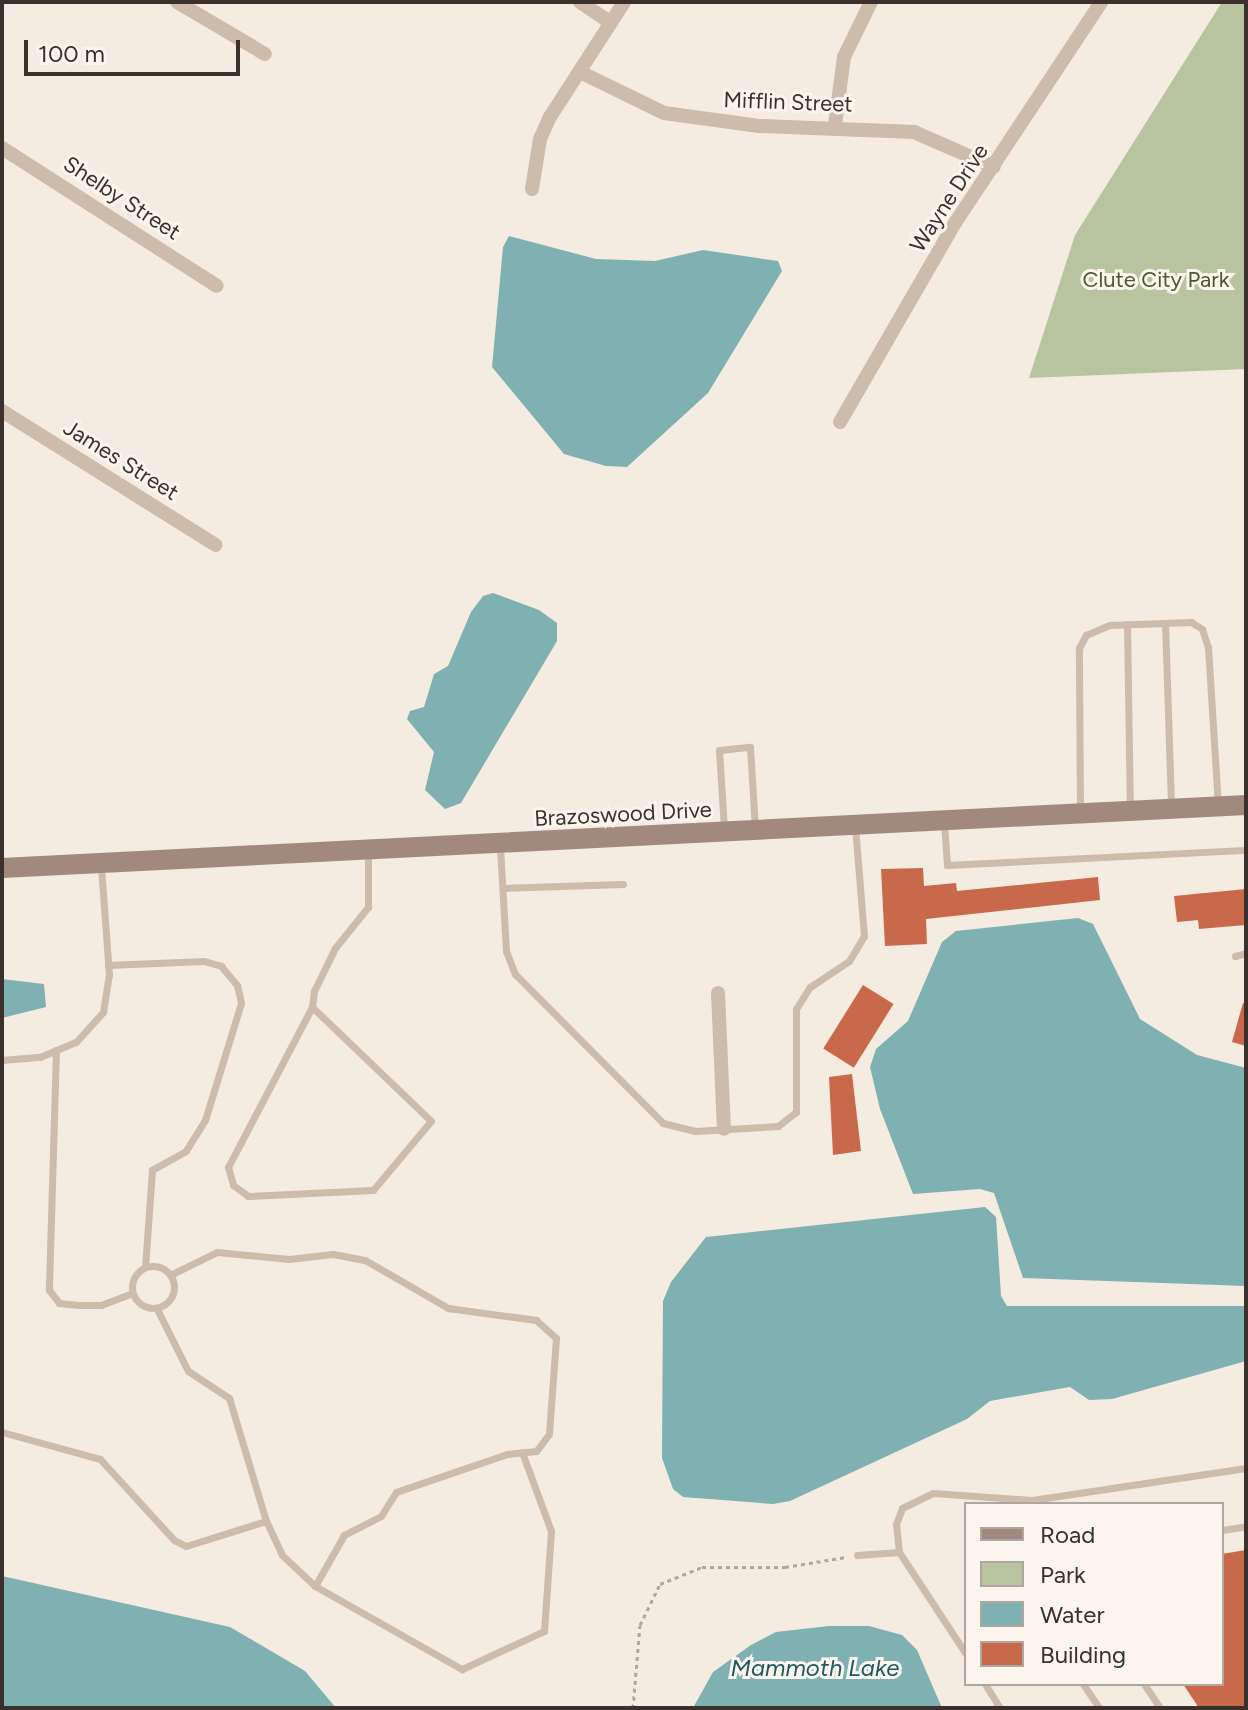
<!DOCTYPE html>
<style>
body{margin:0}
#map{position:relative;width:1248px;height:1710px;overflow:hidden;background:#f4ebe1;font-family:Figtree,sans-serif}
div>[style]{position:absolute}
.green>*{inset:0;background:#b8c4a0}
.water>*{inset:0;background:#7fb0b2}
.building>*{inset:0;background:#c8694b;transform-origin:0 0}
.path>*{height:3px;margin-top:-1.5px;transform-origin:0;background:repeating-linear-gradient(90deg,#b9a596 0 4px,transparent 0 8px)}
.lane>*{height:7px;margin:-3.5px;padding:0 3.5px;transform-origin:3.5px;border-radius:3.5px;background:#cdbbac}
.lane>.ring{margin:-3.5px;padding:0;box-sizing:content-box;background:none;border:7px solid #cdbbac;border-radius:50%}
.street>*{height:14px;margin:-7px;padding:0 7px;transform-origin:7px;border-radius:7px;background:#cdbbac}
.secondary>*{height:20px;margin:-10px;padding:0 10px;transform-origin:10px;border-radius:10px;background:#a18a7d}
span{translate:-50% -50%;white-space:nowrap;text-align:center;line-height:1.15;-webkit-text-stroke:6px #fbf5ee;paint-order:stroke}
.street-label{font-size:22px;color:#3b302b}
.park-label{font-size:22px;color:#4a5a2e}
.water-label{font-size:24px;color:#1f5a5e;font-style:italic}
.frame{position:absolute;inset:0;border:4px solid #3b302b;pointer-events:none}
.legend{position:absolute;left:964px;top:1502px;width:260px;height:184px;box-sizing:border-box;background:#fbf5ee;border:2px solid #aea6a0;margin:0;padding:10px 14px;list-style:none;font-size:24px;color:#3b302b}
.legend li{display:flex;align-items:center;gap:16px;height:40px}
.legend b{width:40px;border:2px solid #aea6a0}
.scale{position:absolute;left:24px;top:40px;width:216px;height:36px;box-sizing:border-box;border:4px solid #3b302b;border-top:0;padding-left:10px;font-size:24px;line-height:28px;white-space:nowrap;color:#3b302b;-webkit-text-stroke:6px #fbf5ee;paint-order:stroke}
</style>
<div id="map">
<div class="green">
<i style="clip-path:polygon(1222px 2px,1246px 2px,1246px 369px,1029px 378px,1075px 235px)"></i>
</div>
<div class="water">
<i style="clip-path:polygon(509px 236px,596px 259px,655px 261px,703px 250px,778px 261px,782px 271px,708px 393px,627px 467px,606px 466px,564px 454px,492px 367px,503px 247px)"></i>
<i style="clip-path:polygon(493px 593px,539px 610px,557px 623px,557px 641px,461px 803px,445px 809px,425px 790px,434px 752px,407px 719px,410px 711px,424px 707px,434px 674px,448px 666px,471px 612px,483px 596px)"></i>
<i style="clip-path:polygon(1078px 918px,1093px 924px,1140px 1019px,1197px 1055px,1246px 1068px,1246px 1286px,1023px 1278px,994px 1193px,980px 1189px,913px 1194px,880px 1109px,870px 1067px,876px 1049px,908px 1021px,942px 942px,956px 931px)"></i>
<i style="clip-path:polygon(2px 979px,44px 984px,46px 1007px,2px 1018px)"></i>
<i style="clip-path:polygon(985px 1207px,996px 1217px,1001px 1296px,1007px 1306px,1246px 1306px,1246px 1361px,1112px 1399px,1089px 1400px,1070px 1387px,990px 1401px,967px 1419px,790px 1501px,773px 1504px,683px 1497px,673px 1489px,662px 1458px,663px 1301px,671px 1282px,706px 1237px)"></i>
<i style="clip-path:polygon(2px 1576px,230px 1627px,305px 1671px,336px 1708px,2px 1708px)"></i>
<i style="clip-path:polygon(829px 1626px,869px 1626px,902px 1635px,917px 1650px,942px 1708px,693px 1708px,713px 1672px,751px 1645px,776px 1632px)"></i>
</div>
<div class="building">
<i style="clip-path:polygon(923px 868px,924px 886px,956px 883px,957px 891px,1098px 877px,1100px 900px,926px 919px,927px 944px,885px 946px,881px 869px)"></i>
<i style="clip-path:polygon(1246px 889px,1246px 925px,1199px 929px,1198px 920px,1177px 922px,1174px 896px)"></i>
<i style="left:863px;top:985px;width:36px;height:75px;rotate:32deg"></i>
<i style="clip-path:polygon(1243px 1003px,1246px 1004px,1246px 1046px,1232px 1042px)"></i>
<i style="clip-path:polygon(852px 1074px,861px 1151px,833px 1155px,829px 1077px)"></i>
<i style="clip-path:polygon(1246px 1550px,1246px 1708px,1199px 1708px,1183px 1684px,1222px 1684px,1222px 1554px)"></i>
</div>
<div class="path">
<i style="left:633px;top:1708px;width:83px;rotate:-85.2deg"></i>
<i style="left:640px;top:1625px;width:46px;rotate:-64deg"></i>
<i style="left:660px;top:1584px;width:45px;rotate:-22deg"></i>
<i style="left:702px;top:1567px;width:83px"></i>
<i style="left:785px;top:1567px;width:62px;rotate:-9.3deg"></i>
</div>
<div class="lane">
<i style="left:1165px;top:623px;width:182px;rotate:88.1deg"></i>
<i style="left:1127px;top:624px;width:183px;rotate:89.1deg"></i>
<i style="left:1080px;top:811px;width:163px;rotate:-90.4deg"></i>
<i style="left:1079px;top:648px;width:15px;rotate:-62deg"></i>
<i style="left:1086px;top:635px;width:26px;rotate:-23deg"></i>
<i style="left:1110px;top:625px;width:81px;rotate:-2.1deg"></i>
<i style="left:1191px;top:622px;width:13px;rotate:32deg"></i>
<i style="left:1202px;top:629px;width:19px;rotate:72deg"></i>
<i style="left:1208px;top:647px;width:158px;rotate:86.4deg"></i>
<i style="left:944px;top:823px;width:42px;rotate:85.9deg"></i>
<i style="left:947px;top:865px;width:299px;rotate:-2.9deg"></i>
<i style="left:724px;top:828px;width:78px;rotate:-93.7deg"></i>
<i style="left:719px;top:750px;width:31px;rotate:-6deg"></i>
<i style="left:750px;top:747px;width:82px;rotate:86.5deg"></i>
<i style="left:500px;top:847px;width:104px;rotate:86.7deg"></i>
<i style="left:506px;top:951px;width:25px;rotate:69deg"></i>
<i style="left:515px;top:974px;width:210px;rotate:45.2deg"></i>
<i style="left:663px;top:1123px;width:33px;rotate:14deg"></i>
<i style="left:695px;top:1131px;width:83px;rotate:-3.4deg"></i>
<i style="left:778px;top:1126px;width:23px;rotate:-38deg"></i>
<i style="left:796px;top:1112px;width:103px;rotate:-90deg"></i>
<i style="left:796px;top:1009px;width:26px;rotate:-58deg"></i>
<i style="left:810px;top:987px;width:47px;rotate:-33.7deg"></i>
<i style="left:849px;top:961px;width:29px;rotate:-59deg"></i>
<i style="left:864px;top:936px;width:110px;rotate:-94.7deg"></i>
<i style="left:503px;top:888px;width:120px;rotate:-1.9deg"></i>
<i style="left:1235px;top:956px;width:11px;rotate:-15deg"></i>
<i style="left:108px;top:965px;width:96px;rotate:-2.4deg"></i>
<i style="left:204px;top:961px;width:18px;rotate:16deg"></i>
<i style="left:221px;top:966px;width:25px;rotate:50deg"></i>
<i style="left:237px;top:985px;width:18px;rotate:77deg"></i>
<i style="left:241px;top:1003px;width:122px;rotate:107.1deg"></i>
<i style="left:205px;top:1120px;width:36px;rotate:122deg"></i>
<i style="left:186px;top:1151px;width:39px;rotate:151deg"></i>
<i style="left:152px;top:1170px;width:97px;rotate:94.1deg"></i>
<i style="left:312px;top:1007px;width:181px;rotate:117.7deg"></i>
<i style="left:228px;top:1167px;width:19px;rotate:74deg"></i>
<i style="left:233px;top:1185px;width:19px;rotate:36deg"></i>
<i style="left:248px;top:1196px;width:125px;rotate:-2.7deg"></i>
<i style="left:373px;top:1190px;width:90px;rotate:-50deg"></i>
<i style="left:431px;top:1121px;width:165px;rotate:-136.2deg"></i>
<i style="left:312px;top:1007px;width:16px;rotate:-83deg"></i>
<i style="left:314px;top:991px;width:48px;rotate:-64deg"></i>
<i style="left:335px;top:948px;width:53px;rotate:-51.2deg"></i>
<i style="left:368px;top:907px;width:56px;rotate:-90deg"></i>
<i style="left:56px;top:1050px;width:240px;rotate:91.7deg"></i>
<i style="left:49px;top:1290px;width:16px;rotate:52deg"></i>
<i style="left:59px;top:1303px;width:19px;rotate:6deg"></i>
<i style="left:78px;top:1305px;width:23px"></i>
<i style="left:101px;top:1305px;width:33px;rotate:-21deg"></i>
<i style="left:2px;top:1060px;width:38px;rotate:-5deg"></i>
<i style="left:40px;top:1057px;width:39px;rotate:-23deg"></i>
<i style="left:76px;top:1042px;width:40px;rotate:-48deg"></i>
<i style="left:103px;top:1012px;width:37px;rotate:-81deg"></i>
<i style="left:109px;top:975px;width:109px;rotate:-94.2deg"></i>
<i class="ring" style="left:132px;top:1266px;width:35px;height:35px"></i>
<i style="left:170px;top:1275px;width:52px;rotate:-26.1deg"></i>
<i style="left:217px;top:1252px;width:72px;rotate:5.6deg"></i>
<i style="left:289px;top:1259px;width:44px;rotate:-6.5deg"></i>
<i style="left:333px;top:1254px;width:33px;rotate:11deg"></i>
<i style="left:365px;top:1260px;width:96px;rotate:30deg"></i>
<i style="left:448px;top:1308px;width:89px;rotate:7.8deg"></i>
<i style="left:536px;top:1320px;width:27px;rotate:42deg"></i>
<i style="left:556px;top:1338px;width:96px;rotate:94.2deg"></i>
<i style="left:549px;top:1434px;width:21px;rotate:127deg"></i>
<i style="left:536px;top:1451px;width:29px;rotate:174deg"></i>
<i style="left:507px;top:1454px;width:117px;rotate:161.1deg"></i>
<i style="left:396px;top:1492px;width:28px;rotate:122deg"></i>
<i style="left:381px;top:1516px;width:42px;rotate:152.8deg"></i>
<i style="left:344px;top:1535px;width:59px;rotate:119.6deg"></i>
<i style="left:315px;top:1586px;width:45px;rotate:-136.8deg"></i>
<i style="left:282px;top:1555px;width:38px;rotate:-115deg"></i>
<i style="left:2px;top:1432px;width:102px;rotate:15.4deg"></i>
<i style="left:100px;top:1459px;width:110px;rotate:47.6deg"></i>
<i style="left:174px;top:1540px;width:13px;rotate:27deg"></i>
<i style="left:186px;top:1546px;width:84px;rotate:-17.4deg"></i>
<i style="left:266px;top:1521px;width:128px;rotate:-106.7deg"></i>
<i style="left:229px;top:1398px;width:49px;rotate:-146.6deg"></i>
<i style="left:188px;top:1371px;width:69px;rotate:-116.6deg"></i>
<i style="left:1222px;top:1530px;width:24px;rotate:-9deg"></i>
<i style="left:899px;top:1552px;width:28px;rotate:-96deg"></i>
<i style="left:896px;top:1524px;width:17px;rotate:-69deg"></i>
<i style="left:902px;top:1508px;width:34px;rotate:-26deg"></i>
<i style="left:933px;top:1493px;width:99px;rotate:4deg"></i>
<i style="left:1032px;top:1500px;width:216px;rotate:-8.5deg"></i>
<i style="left:857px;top:1555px;width:42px;rotate:-4.1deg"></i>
<i style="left:899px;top:1552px;width:122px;rotate:56.7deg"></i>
<i style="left:315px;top:1586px;width:169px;rotate:29.5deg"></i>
<i style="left:462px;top:1669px;width:90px;rotate:-24.9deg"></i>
<i style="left:544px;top:1631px;width:100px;rotate:-86deg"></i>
<i style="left:551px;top:1531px;width:84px;rotate:-110.2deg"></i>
<i style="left:985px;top:1684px;width:28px;rotate:58deg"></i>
<i style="left:1083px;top:1684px;width:29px;rotate:56deg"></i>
<i style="left:1144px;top:1684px;width:29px;rotate:56deg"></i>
</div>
<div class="street">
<i style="left:177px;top:2px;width:102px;rotate:30.6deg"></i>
<i style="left:580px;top:2px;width:36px;rotate:34deg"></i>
<i style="left:582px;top:73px;width:91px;rotate:26deg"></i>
<i style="left:664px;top:113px;width:96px;rotate:7.8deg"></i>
<i style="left:759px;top:126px;width:155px;rotate:2.2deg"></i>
<i style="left:914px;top:132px;width:87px;rotate:23.6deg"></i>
<i style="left:835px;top:125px;width:69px;rotate:-82.5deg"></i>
<i style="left:844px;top:57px;width:61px;rotate:-63.9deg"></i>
<i style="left:2px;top:148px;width:255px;rotate:32.7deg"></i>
<i style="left:532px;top:189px;width:51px;rotate:-80.9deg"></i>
<i style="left:540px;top:139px;width:24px;rotate:-66deg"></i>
<i style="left:550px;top:117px;width:137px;rotate:-57.2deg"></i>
<i style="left:2px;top:411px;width:252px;rotate:32.1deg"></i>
<i style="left:840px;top:422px;width:230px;rotate:-60deg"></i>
<i style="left:955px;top:223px;width:265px;rotate:-56.5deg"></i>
<i style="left:718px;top:993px;width:136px;rotate:87.5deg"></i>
</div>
<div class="secondary">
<i style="left:2px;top:868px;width:1246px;rotate:-2.9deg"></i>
</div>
<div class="street-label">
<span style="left:788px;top:102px;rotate:2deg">Mifflin Street</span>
<span style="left:122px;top:198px;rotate:33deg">Shelby Street</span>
<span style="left:949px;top:198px;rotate:-57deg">Wayne Drive</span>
<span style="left:121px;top:460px;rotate:32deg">James Street</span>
<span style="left:623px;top:814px;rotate:-3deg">Brazoswood Drive</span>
</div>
<div class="park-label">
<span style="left:1156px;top:280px">Clute City Park</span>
</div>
<div class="water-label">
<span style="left:815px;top:1668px">Mammoth Lake</span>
</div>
<div class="frame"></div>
<ul class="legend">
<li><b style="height:10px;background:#a18a7d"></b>Road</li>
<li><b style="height:22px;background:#b8c4a0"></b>Park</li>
<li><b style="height:22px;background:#7fb0b2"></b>Water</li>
<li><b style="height:22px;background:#c8694b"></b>Building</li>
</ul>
<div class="scale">100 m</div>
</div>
